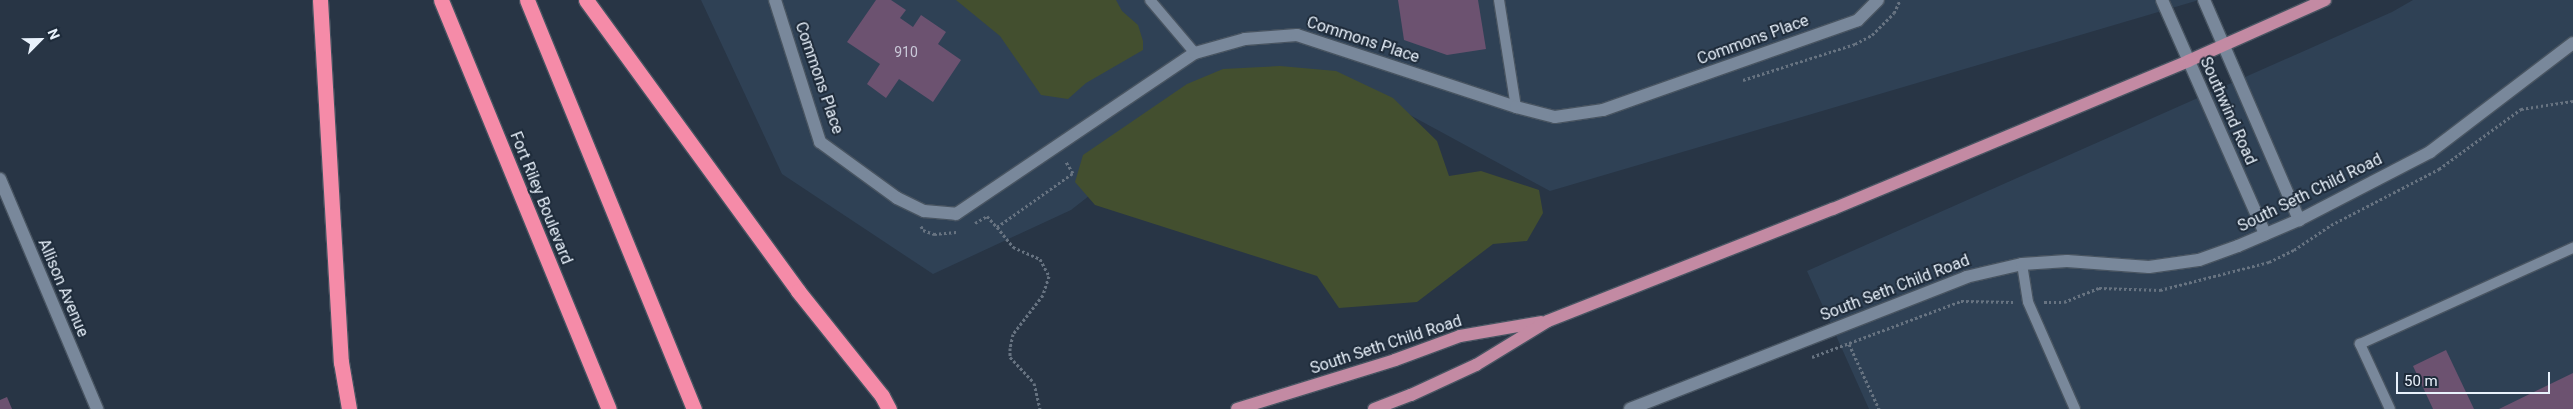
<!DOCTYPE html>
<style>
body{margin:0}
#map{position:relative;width:2573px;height:409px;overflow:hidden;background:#283545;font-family:Roboto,sans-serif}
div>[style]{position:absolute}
.built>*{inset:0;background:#2f4155}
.green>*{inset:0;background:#434f2f}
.building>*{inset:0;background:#6c5270}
.path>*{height:3px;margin-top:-1.5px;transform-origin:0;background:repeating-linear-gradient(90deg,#677381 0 2.5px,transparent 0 5px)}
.roads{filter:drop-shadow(1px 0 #485461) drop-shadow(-1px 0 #485461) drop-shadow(0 1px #485461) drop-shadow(0 -1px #485461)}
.service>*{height:10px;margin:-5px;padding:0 5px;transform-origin:5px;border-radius:5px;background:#79889b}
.minor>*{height:12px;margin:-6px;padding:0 6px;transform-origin:6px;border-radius:6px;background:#79889b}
.primary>*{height:12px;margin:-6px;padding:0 6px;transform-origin:6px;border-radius:6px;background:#c38aa3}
.motorway>*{height:15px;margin:-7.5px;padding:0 7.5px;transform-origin:7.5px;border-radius:7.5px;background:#f58ba8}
span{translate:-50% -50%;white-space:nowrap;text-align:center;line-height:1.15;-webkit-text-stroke:4px #1e2b3a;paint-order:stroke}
.number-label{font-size:14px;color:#cacad9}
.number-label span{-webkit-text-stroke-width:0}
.street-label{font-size:16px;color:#e9f2fc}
.north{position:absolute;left:15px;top:15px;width:50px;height:50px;-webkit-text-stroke:4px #1e2b3a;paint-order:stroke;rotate:67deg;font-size:14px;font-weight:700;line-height:20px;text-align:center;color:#e9f2fc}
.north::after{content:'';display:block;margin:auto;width:18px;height:22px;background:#e9f2fc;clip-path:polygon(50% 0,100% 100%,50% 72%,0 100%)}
.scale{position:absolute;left:2396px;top:372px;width:154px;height:22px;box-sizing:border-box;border:2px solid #e9f2fc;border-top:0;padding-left:6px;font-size:15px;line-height:18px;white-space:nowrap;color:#e9f2fc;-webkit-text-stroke:4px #1e2b3a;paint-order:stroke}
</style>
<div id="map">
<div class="built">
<i style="clip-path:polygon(701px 0,2199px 0,1550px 191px,1349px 82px,1217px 96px,1071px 210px,933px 274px,782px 174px)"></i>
<i style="clip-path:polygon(2413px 0,2573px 0,2573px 409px,1869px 409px,1807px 271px,2392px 12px)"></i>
</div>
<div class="green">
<i style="clip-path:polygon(956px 0,1116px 0,1122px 11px,1138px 25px,1143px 41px,1143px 50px,1086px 83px,1068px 99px,1041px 95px,1000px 36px)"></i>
<i style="clip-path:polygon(1280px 66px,1336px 71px,1393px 98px,1437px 141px,1449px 176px,1481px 171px,1539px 190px,1543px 213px,1527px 241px,1493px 244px,1417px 302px,1339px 308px,1317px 276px,1095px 205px,1075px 182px,1083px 155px,1187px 84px,1223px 69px)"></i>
</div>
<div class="building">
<i style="clip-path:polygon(876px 0,891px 0,906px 10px,900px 18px,913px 27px,921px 15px,946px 32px,938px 44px,961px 60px,933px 102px,899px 79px,886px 98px,867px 84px,880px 64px,847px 42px)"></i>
<i style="clip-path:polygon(1398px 0,1478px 0,1486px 49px,1447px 55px,1404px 40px)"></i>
<i style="clip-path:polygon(2446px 350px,2474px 409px,2433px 409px,2413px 366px)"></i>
<i style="clip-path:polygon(2573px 373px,2573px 409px,2499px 409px)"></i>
<i style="clip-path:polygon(7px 397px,12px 409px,0 409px,0 400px)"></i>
</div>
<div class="path">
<i style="left:1743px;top:80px;width:118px;rotate:-17.8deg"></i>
<i style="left:1855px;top:44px;width:19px;rotate:-28deg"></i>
<i style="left:1872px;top:35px;width:31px;rotate:-45deg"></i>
<i style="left:1894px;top:13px;width:14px;rotate:-65deg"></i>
<i style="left:975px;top:223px;width:14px;rotate:-30deg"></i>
<i style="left:987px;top:216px;width:15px;rotate:48deg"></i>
<i style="left:997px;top:227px;width:93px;rotate:-35.4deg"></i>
<i style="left:1073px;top:173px;width:15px;rotate:-122deg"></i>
<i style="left:921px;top:226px;width:4px;rotate:63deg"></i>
<i style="left:923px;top:230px;width:12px;rotate:20deg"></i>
<i style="left:934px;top:234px;width:25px;rotate:-5deg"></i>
<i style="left:997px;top:227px;width:26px;rotate:51deg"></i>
<i style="left:1013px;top:247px;width:30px;rotate:24deg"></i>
<i style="left:1040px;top:259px;width:19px;rotate:62deg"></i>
<i style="left:1049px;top:276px;width:20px;rotate:108deg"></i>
<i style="left:1043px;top:295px;width:49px;rotate:127.6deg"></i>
<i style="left:1013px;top:334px;width:14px;rotate:102deg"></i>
<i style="left:1010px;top:348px;width:9px;rotate:90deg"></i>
<i style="left:1010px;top:357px;width:35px;rotate:47deg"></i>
<i style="left:1034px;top:383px;width:27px;rotate:77deg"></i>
<i style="left:2044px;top:302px;width:20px"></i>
<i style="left:2064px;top:302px;width:38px;rotate:-22deg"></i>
<i style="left:2099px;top:288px;width:61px;rotate:1.9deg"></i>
<i style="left:2160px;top:290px;width:113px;rotate:-14.4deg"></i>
<i style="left:2269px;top:262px;width:28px;rotate:-26deg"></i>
<i style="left:2294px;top:250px;width:45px;rotate:-34deg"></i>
<i style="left:2331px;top:225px;width:122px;rotate:-27.4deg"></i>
<i style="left:2439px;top:169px;width:102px;rotate:-36.2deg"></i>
<i style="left:2521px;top:109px;width:53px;rotate:-8.7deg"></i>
<i style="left:1849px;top:344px;width:72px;rotate:65.2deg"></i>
<i style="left:1812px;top:357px;width:159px;rotate:-20.6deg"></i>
<i style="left:1961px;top:301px;width:52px;rotate:1.1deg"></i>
</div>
<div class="roads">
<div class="service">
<i style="left:1150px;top:0;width:70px;rotate:49.7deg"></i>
<i style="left:1499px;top:0;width:108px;rotate:81deg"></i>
<i style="left:2022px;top:264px;width:38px;rotate:81deg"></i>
<i style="left:2028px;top:302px;width:117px;rotate:66.3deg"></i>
<i style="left:2390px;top:409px;width:72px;rotate:-114.8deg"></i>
<i style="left:2360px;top:344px;width:234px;rotate:-24.3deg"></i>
</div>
<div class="minor">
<i style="left:775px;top:0;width:149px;rotate:72.4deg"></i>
<i style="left:820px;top:142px;width:95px;rotate:36deg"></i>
<i style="left:897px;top:198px;width:30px;rotate:26deg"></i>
<i style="left:924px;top:211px;width:32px;rotate:5deg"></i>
<i style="left:956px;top:214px;width:288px;rotate:-34deg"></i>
<i style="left:1195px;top:53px;width:52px;rotate:-15.6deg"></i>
<i style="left:1245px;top:39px;width:52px;rotate:-4.4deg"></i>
<i style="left:1297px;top:35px;width:231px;rotate:18.2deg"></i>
<i style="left:1516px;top:107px;width:40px;rotate:14.4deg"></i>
<i style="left:1555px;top:117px;width:49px;rotate:-8.3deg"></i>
<i style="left:1603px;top:110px;width:270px;rotate:-19.4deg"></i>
<i style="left:1858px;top:20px;width:28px;rotate:-45deg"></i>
<i style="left:2162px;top:0;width:256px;rotate:66.2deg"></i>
<i style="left:2204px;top:0;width:240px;rotate:66.6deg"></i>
<i style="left:0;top:179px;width:250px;rotate:67.1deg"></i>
<i style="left:1630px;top:409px;width:361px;rotate:-21.4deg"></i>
<i style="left:1966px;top:277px;width:57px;rotate:-13.1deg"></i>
<i style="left:2022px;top:264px;width:45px;rotate:-3.8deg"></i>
<i style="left:2067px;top:261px;width:82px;rotate:4.2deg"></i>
<i style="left:2149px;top:267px;width:50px;rotate:-8deg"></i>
<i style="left:2199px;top:260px;width:41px;rotate:-19.7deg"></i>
<i style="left:2238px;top:246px;width:66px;rotate:-23.1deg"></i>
<i style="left:2299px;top:220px;width:148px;rotate:-27.4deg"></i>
<i style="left:2430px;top:152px;width:180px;rotate:-37.3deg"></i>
</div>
<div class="primary">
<i style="left:1237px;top:409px;width:165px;rotate:-17.2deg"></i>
<i style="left:1395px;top:360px;width:69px;rotate:-20.3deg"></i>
<i style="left:1460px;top:336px;width:82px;rotate:-9.8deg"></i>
<i style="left:1374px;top:409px;width:40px;rotate:-21deg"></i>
<i style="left:1411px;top:395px;width:72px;rotate:-24.8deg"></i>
<i style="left:1476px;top:365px;width:84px;rotate:-31.4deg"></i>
<i style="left:1548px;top:321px;width:306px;rotate:-21.5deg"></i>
<i style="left:1833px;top:209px;width:385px;rotate:-22.6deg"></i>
<i style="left:2188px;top:61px;width:150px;rotate:-24deg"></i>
</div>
<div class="motorway">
<i style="left:320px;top:0;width:363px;rotate:86.7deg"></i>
<i style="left:341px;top:362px;width:48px;rotate:80.3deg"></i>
<i style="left:441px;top:0;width:442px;rotate:67.7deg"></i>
<i style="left:527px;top:0;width:442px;rotate:67.8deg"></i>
<i style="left:586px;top:0;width:360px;rotate:53.9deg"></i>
<i style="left:798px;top:291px;width:134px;rotate:51.3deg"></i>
<i style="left:882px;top:396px;width:15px;rotate:62deg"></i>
</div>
</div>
<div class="number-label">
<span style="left:906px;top:52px">910</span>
</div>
<div class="street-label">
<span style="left:1363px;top:40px;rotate:18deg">Commons Place</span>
<span style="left:1753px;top:40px;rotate:-20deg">Commons Place</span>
<span style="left:819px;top:78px;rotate:71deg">Commons Place</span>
<span style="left:2228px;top:111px;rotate:66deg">Southwind Road</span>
<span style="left:2310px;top:193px;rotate:-26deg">South Seth Child Road</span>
<span style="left:541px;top:198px;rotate:68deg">Fort Riley Boulevard</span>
<span style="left:63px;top:288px;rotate:67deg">Allison Avenue</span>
<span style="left:1895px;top:288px;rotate:-21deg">South Seth Child Road</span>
<span style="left:1386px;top:345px;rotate:-18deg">South Seth Child Road</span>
</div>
<div class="north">N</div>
<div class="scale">50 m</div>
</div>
